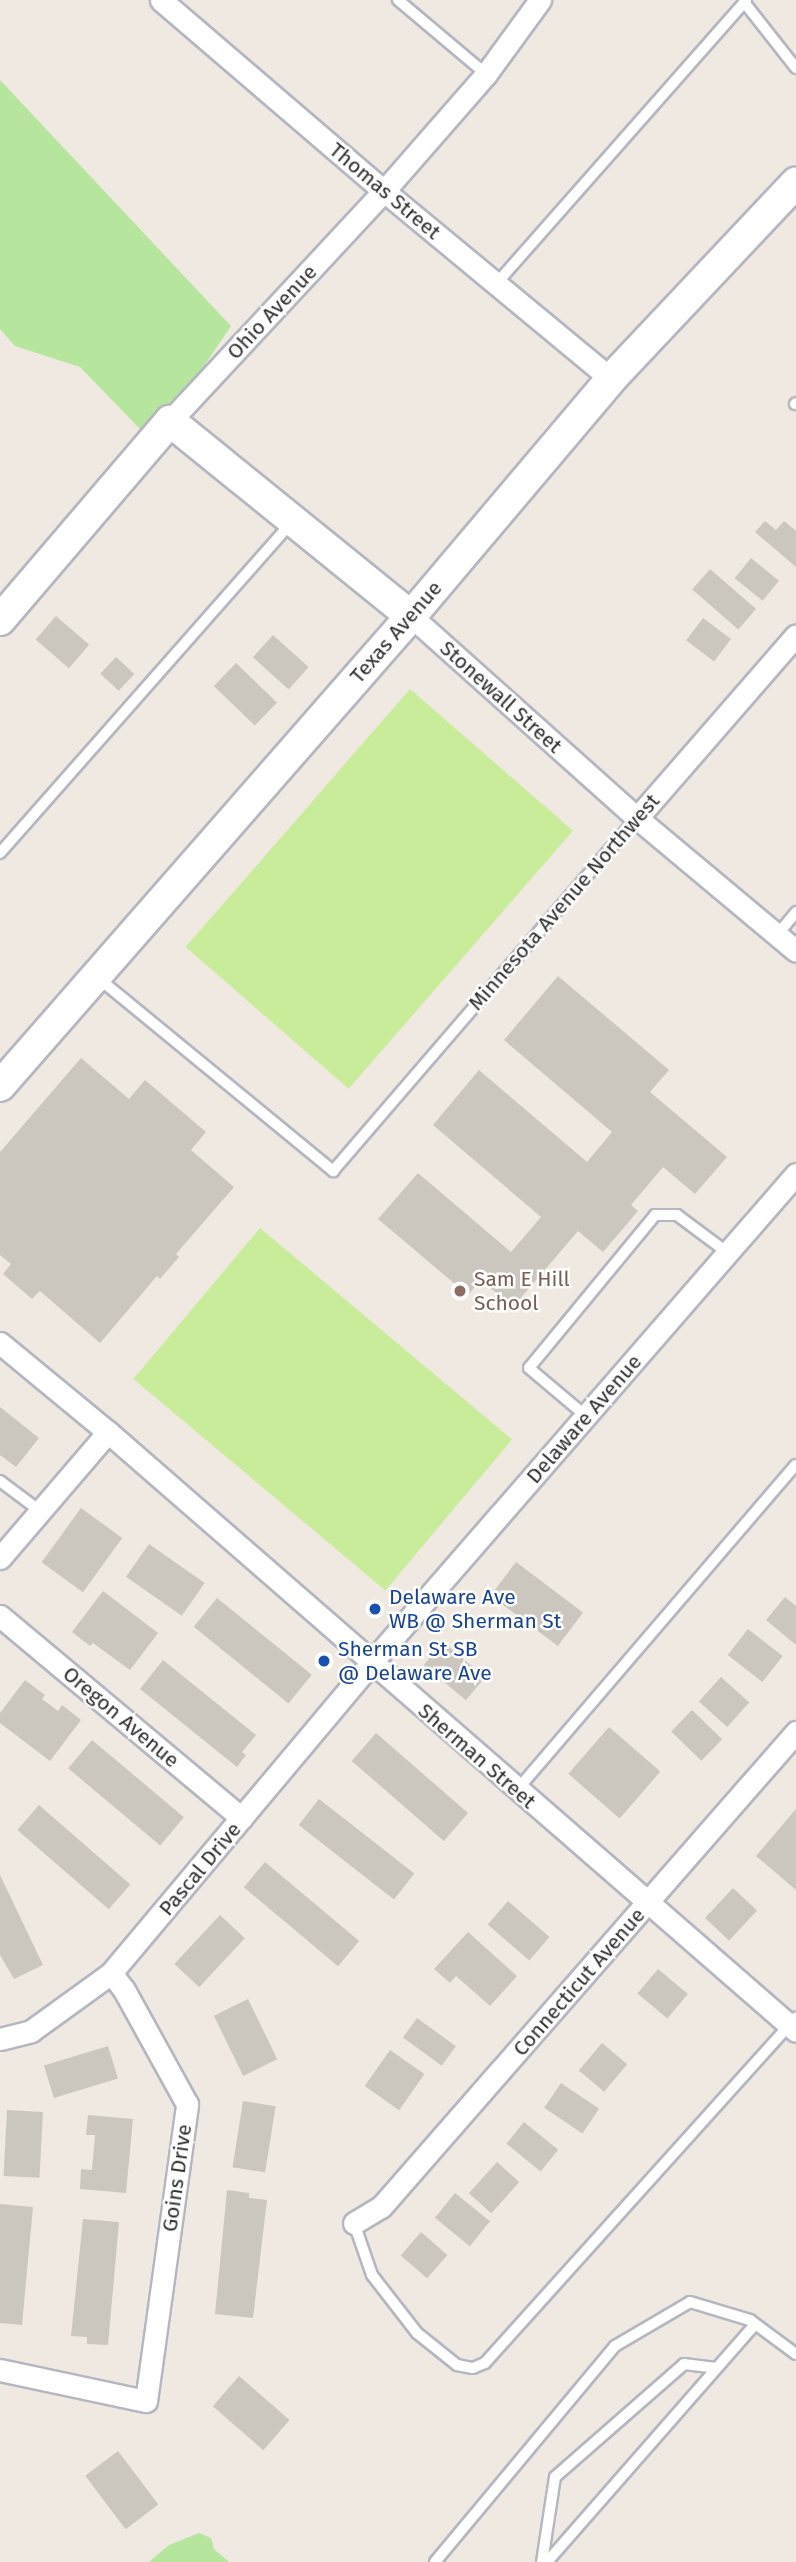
<!DOCTYPE html>
<style>
body{margin:0}
#map{position:relative;width:796px;height:2562px;overflow:hidden;background:#efe9e1;font-family:"Fira Sans",sans-serif}
div>[style]{position:absolute}
.green>*{inset:0;background:#b6e59e}
.pitch>*{inset:0;background:#c9ec9a;transform-origin:0 0}
.building>*{inset:0;background:#cbc7bf;transform-origin:0 0}
.roads{filter:drop-shadow(2px 0 #b4b7c1) drop-shadow(-2px 0 #b4b7c1) drop-shadow(0 2px #b4b7c1) drop-shadow(0 -2px #b4b7c1)}
.lane>*{height:10px;margin:-5px;padding:0 5px;transform-origin:5px;border-radius:5px;background:#fff}
.street>*{height:21px;margin:-10.5px;padding:0 10.5px;transform-origin:10.5px;border-radius:10.5px;background:#fff}
.secondary>*{height:30px;margin:-15px;padding:0 15px;transform-origin:15px;border-radius:15px;background:#fff}
.dots>*{width:19px;height:19px;translate:-50% -50%;box-sizing:border-box;border:4px solid #fff;border-radius:50%}
span{translate:-50% -50%;white-space:nowrap;text-align:center;line-height:1.15;-webkit-text-stroke:5px #fff;paint-order:stroke}
.street-label{font-size:21px;color:#2e2e2e}
.education-label{font-size:21px;color:#785e54}
.left{translate:0 -50%;text-align:left}
.transit-label{font-size:21px;color:#164399}
</style>
<div id="map">
<div class="green">
<i style="clip-path:polygon(0 80px,231px 326px,206px 363px,163px 415px,140px 429px,80px 367px,15px 346px,0 329px)"></i>
<i style="clip-path:polygon(199px 2533px,211px 2538px,214px 2549px,229px 2562px,149px 2562px,169px 2545px)"></i>
</div>
<div class="pitch">
<i style="left:410px;top:689px;width:216px;height:342px;rotate:41deg"></i>
<i style="left:260px;top:1228px;width:329px;height:197px;rotate:40deg"></i>
</div>
<div class="building">
<i style="clip-path:polygon(765px 521px,776px 530px,784px 521px,796px 531px,796px 567px,755px 532px)"></i>
<i style="left:751px;top:558px;width:36px;height:26px;rotate:39deg"></i>
<i style="left:710px;top:569px;width:61px;height:27px;rotate:41deg"></i>
<i style="left:56px;top:616px;width:44px;height:31px;rotate:41deg"></i>
<i style="left:703px;top:618px;width:35px;height:28px;rotate:37deg"></i>
<i style="left:273px;top:635px;width:48px;height:30px;rotate:42deg"></i>
<i style="left:116px;top:657px;width:25px;height:23px;rotate:43deg"></i>
<i style="left:236px;top:663px;width:57px;height:32px;rotate:44deg"></i>
<i style="clip-path:polygon(558px 976px,669px 1070px,650px 1092px,727px 1157px,695px 1194px,663px 1167px,631px 1205px,638px 1211px,603px 1252px,578px 1231px,513px 1307px,481px 1280px,468px 1295px,378px 1219px,418px 1173px,511px 1252px,541px 1217px,433px 1125px,479px 1070px,587px 1162px,612px 1132px,504px 1040px)"></i>
<i style="clip-path:polygon(81px 1058px,129px 1099px,145px 1080px,206px 1132px,191px 1150px,234px 1187px,176px 1254px,179px 1257px,160px 1279px,157px 1276px,100px 1343px,40px 1291px,32px 1299px,3px 1274px,11px 1264px,0 1255px,0 1152px)"></i>
<i style="clip-path:polygon(0 1407px,39px 1438px,16px 1467px,0 1455px)"></i>
<i style="left:81px;top:1508px;width:51px;height:67px;rotate:36deg"></i>
<i style="left:149px;top:1544px;width:68px;height:40px;rotate:35deg"></i>
<i style="left:516px;top:1562px;width:84px;height:42px;rotate:37deg"></i>
<i style="clip-path:polygon(103px 1591px,158px 1633px,130px 1670px,93px 1643px,90px 1646px,72px 1632px)"></i>
<i style="clip-path:polygon(785px 1597px,796px 1606px,796px 1645px,766px 1620px)"></i>
<i style="left:217px;top:1598px;width:122px;height:37px;rotate:39deg"></i>
<i style="left:748px;top:1629px;width:44px;height:33px;rotate:38deg"></i>
<i style="left:443px;top:1642px;width:55px;height:30px;rotate:40deg"></i>
<i style="clip-path:polygon(163px 1660px,256px 1735px,242px 1752px,246px 1755px,237px 1767px,140px 1689px)"></i>
<i style="left:721px;top:1677px;width:38px;height:33px;rotate:42deg"></i>
<i style="clip-path:polygon(25px 1680px,45px 1695px,42px 1699px,58px 1711px,62px 1705px,81px 1720px,50px 1761px,0 1723px,0 1713px)"></i>
<i style="left:692px;top:1710px;width:42px;height:30px;rotate:44deg"></i>
<i style="left:609px;top:1727px;width:68px;height:62px;rotate:41deg"></i>
<i style="left:376px;top:1733px;width:122px;height:37px;rotate:41deg"></i>
<i style="left:92px;top:1740px;width:120px;height:37px;rotate:40deg"></i>
<i style="left:319px;top:1799px;width:121px;height:33px;rotate:38deg"></i>
<i style="left:39px;top:1805px;width:121px;height:33px;rotate:41deg"></i>
<i style="clip-path:polygon(796px 1809px,796px 1890px,756px 1856px)"></i>
<i style="left:265px;top:1862px;width:123px;height:33px;rotate:40deg"></i>
<i style="clip-path:polygon(0 1875px,43px 1965px,14px 1979px,0 1955px)"></i>
<i style="left:733px;top:1888px;width:33px;height:41px;rotate:43deg"></i>
<i style="left:508px;top:1901px;width:55px;height:31px;rotate:41deg"></i>
<i style="left:220px;top:1915px;width:34px;height:67px;rotate:43deg"></i>
<i style="clip-path:polygon(468px 1932px,517px 1976px,490px 2006px,456px 1976px,450px 1983px,434px 1969px)"></i>
<i style="left:658px;top:1969px;width:39px;height:32px;rotate:40deg"></i>
<i style="left:248px;top:1999px;width:67px;height:38px;rotate:64deg"></i>
<i style="left:417px;top:2018px;width:48px;height:24px;rotate:36deg"></i>
<i style="left:602px;top:2043px;width:33px;height:36px;rotate:40deg"></i>
<i style="left:108px;top:2046px;width:34px;height:67px;rotate:73deg"></i>
<i style="left:390px;top:2050px;width:42px;height:44px;rotate:35deg"></i>
<i style="left:561px;top:2083px;width:46px;height:30px;rotate:34deg"></i>
<i style="left:243px;top:2101px;width:33px;height:67px;rotate:9deg"></i>
<i style="left:7px;top:2110px;width:36px;height:66px;rotate:3deg"></i>
<i style="clip-path:polygon(88px 2115px,133px 2119px,126px 2193px,80px 2189px,81px 2169px,92px 2170px,95px 2135px,86px 2135px)"></i>
<i style="left:524px;top:2122px;width:44px;height:28px;rotate:39deg"></i>
<i style="left:497px;top:2162px;width:30px;height:42px;rotate:42deg"></i>
<i style="clip-path:polygon(227px 2190px,249px 2193px,249px 2198px,267px 2200px,253px 2318px,215px 2314px)"></i>
<i style="left:455px;top:2193px;width:45px;height:32px;rotate:39deg"></i>
<i style="clip-path:polygon(0 2204px,33px 2207px,22px 2325px,0 2323px)"></i>
<i style="clip-path:polygon(83px 2219px,119px 2222px,108px 2345px,87px 2344px,87px 2337px,71px 2336px)"></i>
<i style="left:421px;top:2232px;width:35px;height:31px;rotate:41deg"></i>
<i style="left:239px;top:2376px;width:67px;height:40px;rotate:41deg"></i>
<i style="left:118px;top:2451px;width:67px;height:41px;rotate:53deg"></i>
</div>
<div class="roads">
<div class="lane">
<i style="left:398px;top:0;width:115px;rotate:40.1deg"></i>
<i style="left:744px;top:2px;width:84px;rotate:51.8deg"></i>
<i style="left:496px;top:284px;width:378px;rotate:-48.6deg"></i>
<i style="left:795px;top:404px;width:1px;rotate:-45deg"></i>
<i style="left:0;top:853px;width:440px;rotate:-48.6deg"></i>
<i style="left:777px;top:935px;width:30px;rotate:-50deg"></i>
<i style="left:97px;top:977px;width:306px;rotate:39.4deg"></i>
<i style="left:333px;top:1171px;width:466px;rotate:-49.3deg"></i>
<i style="left:587px;top:1417px;width:76px;rotate:-139.8deg"></i>
<i style="left:529px;top:1368px;width:198px;rotate:-50.5deg"></i>
<i style="left:655px;top:1215px;width:22px"></i>
<i style="left:677px;top:1215px;width:64px;rotate:36.7deg"></i>
<i style="left:0;top:1481px;width:50px;rotate:36.9deg"></i>
<i style="left:517px;top:1790px;width:428px;rotate:-49.4deg"></i>
<i style="left:354px;top:2223px;width:55px;rotate:70.9deg"></i>
<i style="left:372px;top:2275px;width:73px;rotate:52.2deg"></i>
<i style="left:417px;top:2333px;width:51px;rotate:38.7deg"></i>
<i style="left:457px;top:2365px;width:16px;rotate:11deg"></i>
<i style="left:473px;top:2368px;width:13px;rotate:-23deg"></i>
<i style="left:485px;top:2363px;width:465px;rotate:-48deg"></i>
<i style="left:435px;top:2562px;width:281px;rotate:-50.2deg"></i>
<i style="left:615px;top:2346px;width:87px;rotate:-30.4deg"></i>
<i style="left:690px;top:2302px;width:63px;rotate:16.7deg"></i>
<i style="left:750px;top:2320px;width:57px;rotate:36.5deg"></i>
<i style="left:542px;top:2562px;width:86px;rotate:-81.3deg"></i>
<i style="left:555px;top:2477px;width:171px;rotate:-41.2deg"></i>
<i style="left:684px;top:2364px;width:32px;rotate:7deg"></i>
<i style="left:547px;top:2562px;width:316px;rotate:-48.8deg"></i>
</div>
<div class="street">
<i style="left:161px;top:0;width:294px;rotate:40.6deg"></i>
<i style="left:384px;top:191px;width:295px;rotate:39.6deg"></i>
<i style="left:170px;top:421px;width:314px;rotate:-47.1deg"></i>
<i style="left:384px;top:191px;width:155px;rotate:-48.9deg"></i>
<i style="left:486px;top:74px;width:92px;rotate:-53.9deg"></i>
<i style="left:411px;top:616px;width:303px;rotate:41.8deg"></i>
<i style="left:637px;top:818px;width:207px;rotate:39.9deg"></i>
<i style="left:637px;top:818px;width:242px;rotate:-49deg"></i>
<i style="left:0;top:1343px;width:140px;rotate:39.5deg"></i>
<i style="left:108px;top:1432px;width:912px;rotate:41.04deg"></i>
<i style="left:0;top:1558px;width:166px;rotate:-49.4deg"></i>
<i style="left:0;top:1616px;width:315px;rotate:39.9deg"></i>
<i style="left:0;top:2039px;width:32px;rotate:-14deg"></i>
<i style="left:31px;top:2031px;width:99px;rotate:-35.9deg"></i>
<i style="left:111px;top:1973px;width:405px;rotate:-50deg"></i>
<i style="left:371px;top:1663px;width:648px;rotate:-49.01deg"></i>
<i style="left:354px;top:2223px;width:31px;rotate:-31deg"></i>
<i style="left:381px;top:2207px;width:631px;rotate:-48.86deg"></i>
<i style="left:0;top:2370px;width:149px;rotate:12deg"></i>
<i style="left:146px;top:2401px;width:300px;rotate:-82.1deg"></i>
<i style="left:187px;top:2104px;width:130px;rotate:-118.9deg"></i>
<i style="left:124px;top:1990px;width:21px;rotate:-127deg"></i>
</div>
<div class="secondary">
<i style="left:0;top:620px;width:262px;rotate:-49.5deg"></i>
<i style="left:170px;top:421px;width:310px;rotate:39deg"></i>
<i style="left:0;top:1086px;width:624px;rotate:-48.83deg"></i>
<i style="left:411px;top:616px;width:310px;rotate:-49.8deg"></i>
<i style="left:611px;top:379px;width:270px;rotate:-46.7deg"></i>
</div>
</div>
<div class="dots">
<i style="left:460px;top:1291px;background:#8d6e63"></i>
<i style="left:375px;top:1609px;background:#1a4fb4"></i>
<i style="left:324px;top:1661px;background:#1a4fb4"></i>
</div>
<div class="street-label">
<span style="left:385px;top:191px;rotate:40deg">Thomas Street</span>
<span style="left:272px;top:312px;rotate:-47deg">Ohio Avenue</span>
<span style="left:396px;top:632px;rotate:-49deg">Texas Avenue</span>
<span style="left:501px;top:697px;rotate:42deg">Stonewall Street</span>
<span style="left:564px;top:902px;rotate:-49deg">Minnesota Avenue Northwest</span>
<span style="left:584px;top:1419px;rotate:-49deg">Delaware Avenue</span>
<span style="left:121px;top:1717px;rotate:40deg">Oregon Avenue</span>
<span style="left:477px;top:1756px;rotate:41deg">Sherman Street</span>
<span style="left:200px;top:1869px;rotate:-50deg">Pascal Drive</span>
<span style="left:579px;top:1982px;rotate:-49deg">Connecticut Avenue</span>
<span style="left:177px;top:2178px;rotate:-82deg">Goins Drive</span>
</div>
<div class="education-label">
<span class="left" style="left:474px;top:1291px">Sam E Hill<br>School</span>
</div>
<div class="transit-label">
<span class="left" style="left:389px;top:1609px">Delaware Ave<br>WB @ Sherman St</span>
<span class="left" style="left:338px;top:1661px">Sherman St SB<br>@ Delaware Ave</span>
</div>
</div>
